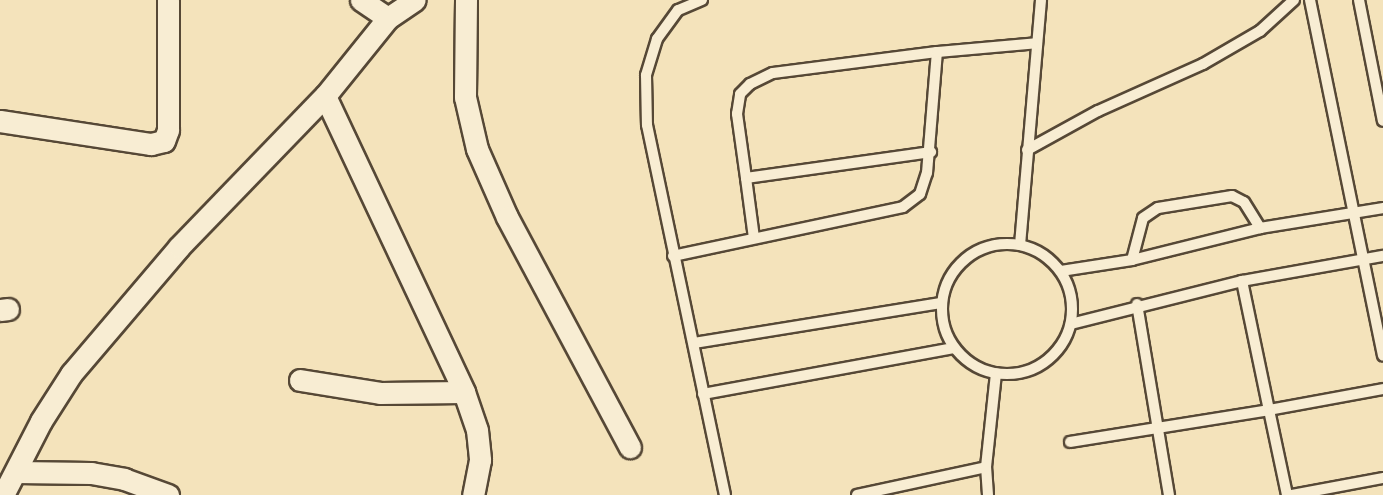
<!DOCTYPE html>
<style>
body{margin:0}
#map{position:relative;width:1383px;height:495px;overflow:hidden;background:#f4e3bb;font-family:Cardo,serif}
div>[style]{position:absolute}
.roads{filter:drop-shadow(2px 0 #564836) drop-shadow(-2px 0 #564836) drop-shadow(0 2px #564836) drop-shadow(0 -2px #564836)}
.service>*{height:10px;margin:-5px;padding:0 5px;transform-origin:5px;border-radius:5px;background:#f8edd3}
.service>.ring{margin:-5px;padding:0;box-sizing:content-box;background:none;border:10px solid #f8edd3;border-radius:50%}
.minor>*{height:21px;margin:-10.5px;padding:0 10.5px;transform-origin:10.5px;border-radius:10.5px;background:#f8edd3}
span{translate:-50% -50%;white-space:nowrap;text-align:center;line-height:1.15;-webkit-text-stroke:4.5px #f8edd3;paint-order:stroke}
</style>
<div id="map">
<div class="roads">
<div class="service">
<i style="left:702px;top:0;width:26px;rotate:157deg"></i>
<i style="left:678px;top:10px;width:36px;rotate:126deg"></i>
<i style="left:657px;top:39px;width:38px;rotate:107deg"></i>
<i style="left:646px;top:75px;width:50px;rotate:88.9deg"></i>
<i style="left:647px;top:125px;width:378px;rotate:78.1deg"></i>
<i style="left:1310px;top:0;width:363px;rotate:78.4deg"></i>
<i style="left:1359px;top:0;width:123px;rotate:78.8deg"></i>
<i style="left:1027px;top:150px;width:81px;rotate:-28.8deg"></i>
<i style="left:1098px;top:111px;width:115px;rotate:-24.1deg"></i>
<i style="left:1203px;top:64px;width:66px;rotate:-30.1deg"></i>
<i style="left:1260px;top:31px;width:46px;rotate:-42.4deg"></i>
<i style="left:746px;top:178px;width:65px;rotate:-98deg"></i>
<i style="left:737px;top:114px;width:20px;rotate:-81deg"></i>
<i style="left:740px;top:94px;width:14px;rotate:-45deg"></i>
<i style="left:750px;top:84px;width:25px;rotate:-26deg"></i>
<i style="left:773px;top:73px;width:165px;rotate:-7.3deg"></i>
<i style="left:754px;top:238px;width:61px;rotate:-97.6deg"></i>
<i style="left:746px;top:178px;width:187px;rotate:-8deg"></i>
<i class="ring" style="left:942px;top:244px;width:120px;height:120px"></i>
<i style="left:1020px;top:245px;width:246px;rotate:-85.1deg"></i>
<i style="left:673px;top:256px;width:235px;rotate:-12deg"></i>
<i style="left:903px;top:207px;width:21px;rotate:-37deg"></i>
<i style="left:920px;top:194px;width:22px;rotate:-72deg"></i>
<i style="left:927px;top:173px;width:121px;rotate:-85.3deg"></i>
<i style="left:937px;top:52px;width:100px;rotate:-5.1deg"></i>
<i style="left:1132px;top:260px;width:43px;rotate:-75.3deg"></i>
<i style="left:1143px;top:218px;width:18px;rotate:-34deg"></i>
<i style="left:1158px;top:208px;width:75px;rotate:-9.2deg"></i>
<i style="left:1232px;top:196px;width:13px;rotate:27deg"></i>
<i style="left:1244px;top:202px;width:31px;rotate:58deg"></i>
<i style="left:1061px;top:271px;width:72px;rotate:-8.8deg"></i>
<i style="left:1132px;top:260px;width:132px;rotate:-14deg"></i>
<i style="left:1260px;top:228px;width:125px;rotate:-9.2deg"></i>
<i style="left:1242px;top:281px;width:132px;rotate:78.2deg"></i>
<i style="left:1269px;top:410px;width:116px;rotate:-10.4deg"></i>
<i style="left:1137px;top:304px;width:194px;rotate:80.5deg"></i>
<i style="left:1071px;top:324px;width:176px;rotate:-14.1deg"></i>
<i style="left:1242px;top:281px;width:143px;rotate:-10.1deg"></i>
<i style="left:694px;top:343px;width:250px;rotate:-9.2deg"></i>
<i style="left:703px;top:394px;width:255px;rotate:-10.4deg"></i>
<i style="left:1070px;top:442px;width:202px;rotate:-9.1deg"></i>
<i style="left:1269px;top:410px;width:87px;rotate:78deg"></i>
<i style="left:857px;top:495px;width:132px;rotate:-12.2deg"></i>
<i style="left:988px;top:495px;width:28px;rotate:-94deg"></i>
<i style="left:986px;top:467px;width:94px;rotate:-83.9deg"></i>
<i style="left:1292px;top:495px;width:93px;rotate:-10.6deg"></i>
</div>
<div class="minor">
<i style="left:361px;top:0;width:32px;rotate:34deg"></i>
<i style="left:466px;top:0;width:97px;rotate:90.6deg"></i>
<i style="left:465px;top:97px;width:53px;rotate:77deg"></i>
<i style="left:477px;top:149px;width:74px;rotate:66.2deg"></i>
<i style="left:507px;top:217px;width:261px;rotate:61.9deg"></i>
<i style="left:325px;top:96px;width:327px;rotate:64.8deg"></i>
<i style="left:464px;top:392px;width:40px;rotate:71.1deg"></i>
<i style="left:477px;top:430px;width:30px;rotate:84deg"></i>
<i style="left:480px;top:460px;width:36px;rotate:101deg"></i>
<i style="left:0;top:121px;width:153px;rotate:8.7deg"></i>
<i style="left:151px;top:144px;width:13px;rotate:-13deg"></i>
<i style="left:164px;top:141px;width:12px;rotate:-70deg"></i>
<i style="left:168px;top:130px;width:130px;rotate:-90deg"></i>
<i style="left:0;top:310px;width:8px;rotate:-7deg"></i>
<i style="left:300px;top:380px;width:81px;rotate:9.2deg"></i>
<i style="left:380px;top:393px;width:84px;rotate:-0.7deg"></i>
<i style="left:16px;top:472px;width:75px;rotate:0.8deg"></i>
<i style="left:91px;top:473px;width:34px;rotate:10deg"></i>
<i style="left:124px;top:479px;width:47px;rotate:20deg"></i>
<i style="left:3px;top:495px;width:83px;rotate:-62.8deg"></i>
<i style="left:41px;top:421px;width:56px;rotate:-57.4deg"></i>
<i style="left:71px;top:374px;width:167px;rotate:-49.6deg"></i>
<i style="left:179px;top:247px;width:210px;rotate:-46deg"></i>
<i style="left:325px;top:96px;width:100px;rotate:-51.1deg"></i>
<i style="left:388px;top:18px;width:32px;rotate:-34deg"></i>
</div>
</div>
</div>
